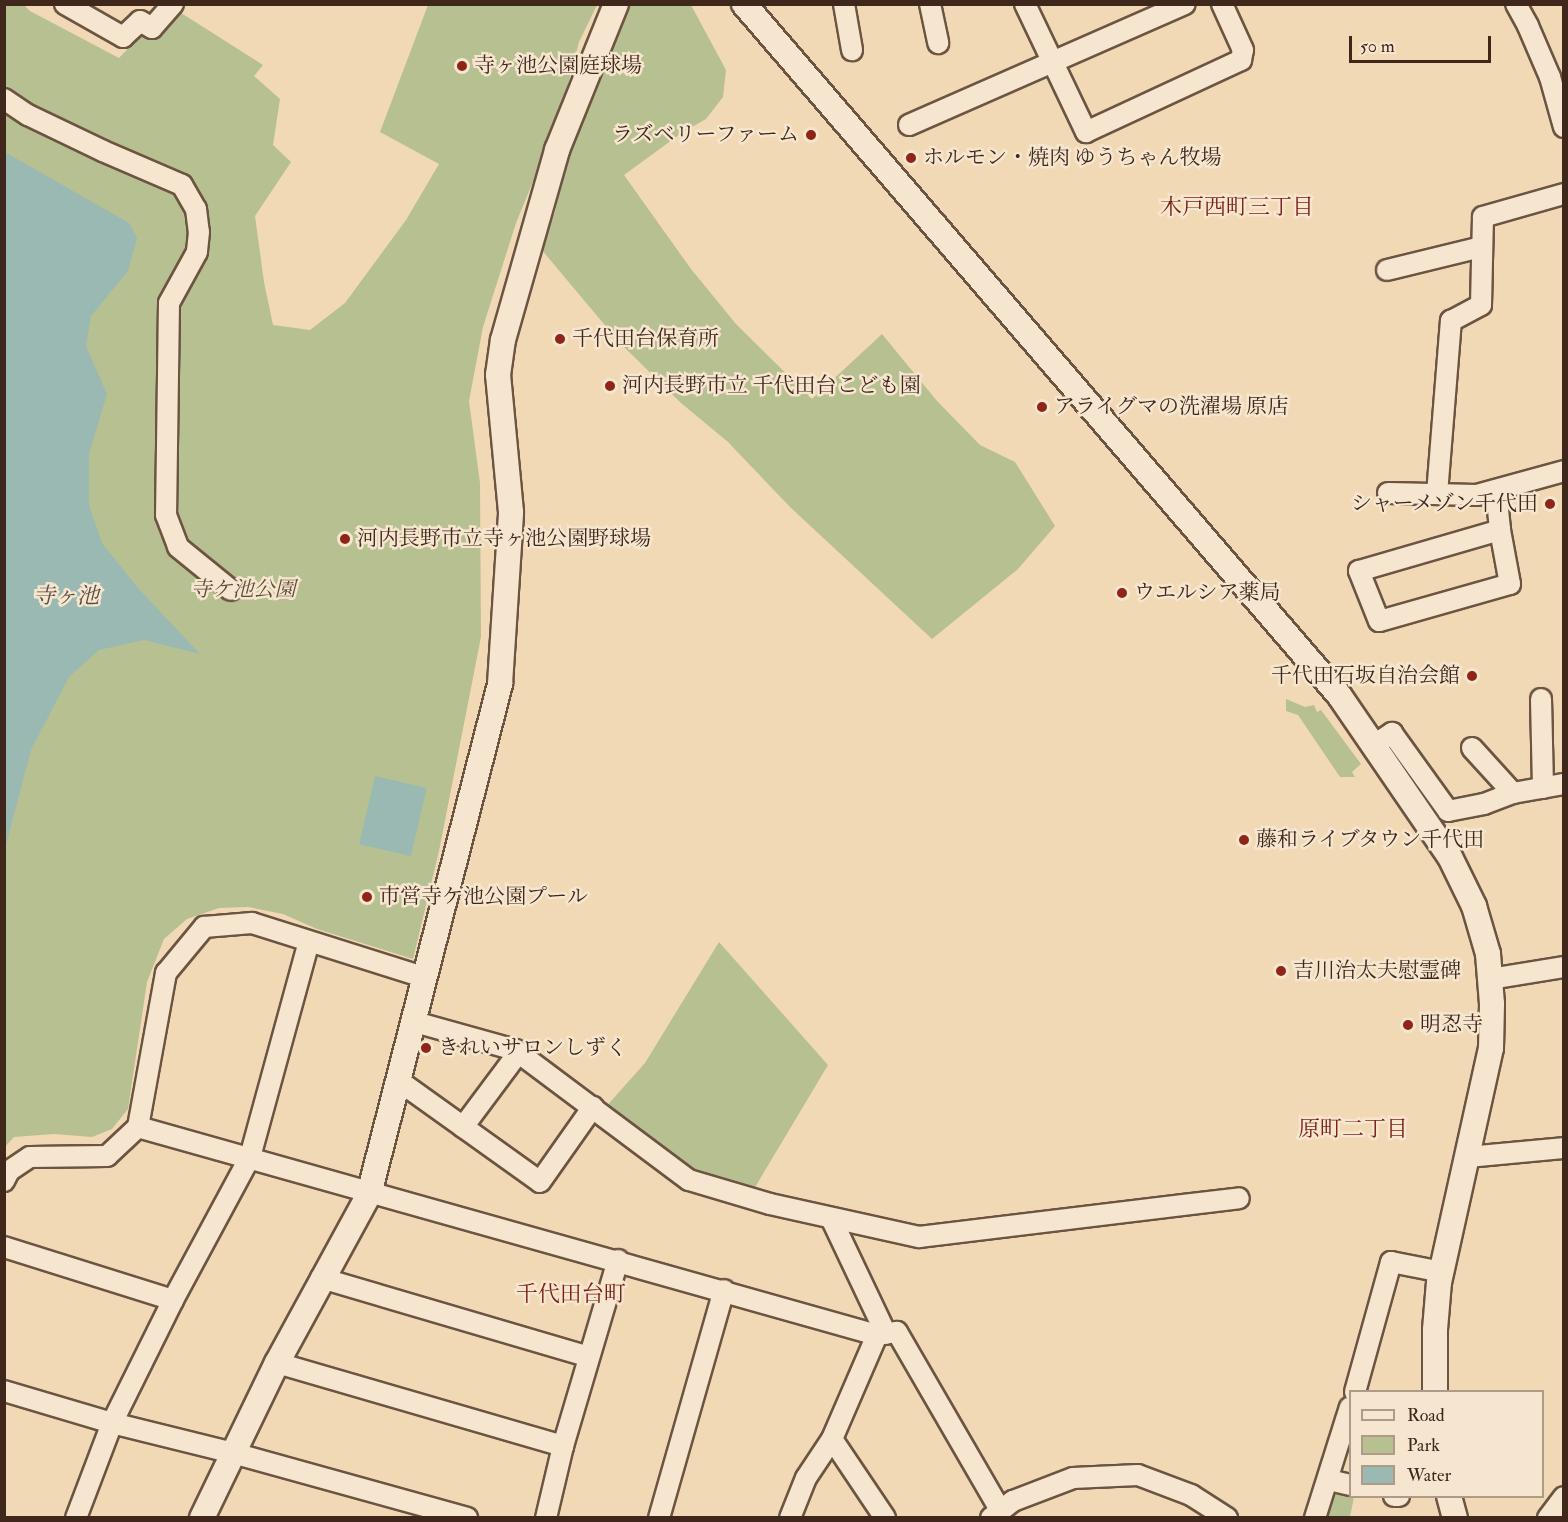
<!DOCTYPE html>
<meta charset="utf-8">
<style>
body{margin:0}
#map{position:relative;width:1568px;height:1522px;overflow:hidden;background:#f1d9b5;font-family:"IM FELL Double Pica","Noto Serif JP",serif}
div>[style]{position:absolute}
.green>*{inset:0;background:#b7c090}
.water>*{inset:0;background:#9bb9b3;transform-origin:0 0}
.roads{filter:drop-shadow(2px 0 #6c5442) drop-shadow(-2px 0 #6c5442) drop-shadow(0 2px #6c5442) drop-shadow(0 -2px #6c5442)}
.minor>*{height:20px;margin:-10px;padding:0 10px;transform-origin:10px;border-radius:10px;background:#f6e6cf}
.tertiary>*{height:24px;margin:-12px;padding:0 12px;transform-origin:12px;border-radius:12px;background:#f6e6cf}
.dots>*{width:16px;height:16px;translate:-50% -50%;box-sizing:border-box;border:3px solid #f6e6cf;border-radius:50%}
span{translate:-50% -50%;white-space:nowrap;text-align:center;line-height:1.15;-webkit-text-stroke:5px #f6e6cf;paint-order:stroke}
.poi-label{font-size:21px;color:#3f271b}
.left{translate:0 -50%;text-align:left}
.right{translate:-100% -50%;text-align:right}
.park-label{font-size:21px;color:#5d4d38;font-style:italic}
.neighbourhood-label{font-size:22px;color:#7a1f14}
.water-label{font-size:22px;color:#564c41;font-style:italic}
.frame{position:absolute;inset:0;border:6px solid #3f271b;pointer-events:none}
.legend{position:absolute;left:1349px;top:1390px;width:195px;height:108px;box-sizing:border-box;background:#f6e6cf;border:2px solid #ad9a87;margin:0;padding:8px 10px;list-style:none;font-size:18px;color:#3f271b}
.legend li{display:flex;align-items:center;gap:12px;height:30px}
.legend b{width:30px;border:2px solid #ad9a87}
.scale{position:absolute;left:1349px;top:36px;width:142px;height:27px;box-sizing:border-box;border:3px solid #3f271b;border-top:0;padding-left:8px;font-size:18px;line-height:21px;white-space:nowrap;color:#3f271b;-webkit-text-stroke:4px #f6e6cf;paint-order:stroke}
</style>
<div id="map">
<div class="green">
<i style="clip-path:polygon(5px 5px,24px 5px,30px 11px,119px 58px,140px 36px,154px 40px,178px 11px,263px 65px,254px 76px,280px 99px,273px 145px,291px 162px,255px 216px,264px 282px,273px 325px,310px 330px,345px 303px,406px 220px,439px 164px,380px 132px,428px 5px,597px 5px,579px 42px,560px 116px,516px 223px,483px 327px,469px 401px,480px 483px,481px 637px,439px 851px,413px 959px,317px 929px,283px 914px,248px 907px,219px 908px,187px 919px,164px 939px,147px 982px,128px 1109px,112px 1129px,92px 1137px,54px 1134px,14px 1137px,5px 1147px)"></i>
<i style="clip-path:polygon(625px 5px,691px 5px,726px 70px,723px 97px,706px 119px,683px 132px,624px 175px,691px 269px,736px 324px,812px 399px,882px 334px,937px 401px,980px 445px,1015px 462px,1055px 526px,1018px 569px,932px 639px,790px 507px,728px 442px,681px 403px,619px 342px,541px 249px,555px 212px,569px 149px)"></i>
<i style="clip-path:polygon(1286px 699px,1305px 707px,1314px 705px,1317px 712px,1321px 710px,1361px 764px,1352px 772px,1355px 777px,1340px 777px,1298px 715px,1286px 711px)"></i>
<i style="clip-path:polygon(719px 942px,828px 1065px,751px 1194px,693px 1176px,604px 1109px,645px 1063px)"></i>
<i style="clip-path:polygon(1341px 1492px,1354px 1497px,1350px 1517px,1324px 1518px,1333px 1494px,1340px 1495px)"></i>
</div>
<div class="water">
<i style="clip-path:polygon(5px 152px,129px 223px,137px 238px,128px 271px,91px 316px,86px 346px,107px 394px,89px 454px,89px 505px,102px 543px,138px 588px,200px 654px,144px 640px,99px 650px,69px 677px,31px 750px,5px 849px)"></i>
<i style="left:375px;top:776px;width:53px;height:70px;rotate:13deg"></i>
</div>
<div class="roads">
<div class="minor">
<i style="left:65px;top:4px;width:67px;rotate:29.6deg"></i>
<i style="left:123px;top:37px;width:23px;rotate:-43deg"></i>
<i style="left:140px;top:21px;width:14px;rotate:30deg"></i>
<i style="left:152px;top:28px;width:32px;rotate:-49deg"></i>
<i style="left:844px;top:4px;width:47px;rotate:80.1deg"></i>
<i style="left:930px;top:4px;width:40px;rotate:78deg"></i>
<i style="left:1025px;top:4px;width:142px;rotate:64.5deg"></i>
<i style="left:1086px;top:132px;width:171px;rotate:-24.9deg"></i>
<i style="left:1241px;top:60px;width:10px;rotate:-79deg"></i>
<i style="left:1243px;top:50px;width:51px;rotate:-114.5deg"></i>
<i style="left:1516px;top:4px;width:25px;rotate:61deg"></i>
<i style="left:1528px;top:26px;width:56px;rotate:66.7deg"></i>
<i style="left:1550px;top:77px;width:52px;rotate:74.4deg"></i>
<i style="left:4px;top:99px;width:29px;rotate:34deg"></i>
<i style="left:28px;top:115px;width:83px;rotate:25.6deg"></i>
<i style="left:103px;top:151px;width:86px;rotate:23.3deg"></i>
<i style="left:182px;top:185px;width:28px;rotate:60deg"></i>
<i style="left:196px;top:209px;width:23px;rotate:83deg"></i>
<i style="left:199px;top:232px;width:20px;rotate:96deg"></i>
<i style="left:197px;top:252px;width:58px;rotate:118.8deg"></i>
<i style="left:169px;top:303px;width:212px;rotate:90.8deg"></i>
<i style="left:166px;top:515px;width:34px;rotate:69deg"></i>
<i style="left:178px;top:547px;width:68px;rotate:39.1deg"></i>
<i style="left:909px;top:125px;width:301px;rotate:-23.7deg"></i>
<i style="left:1387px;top:270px;width:97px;rotate:-13.7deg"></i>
<i style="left:1496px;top:491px;width:39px;rotate:84deg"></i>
<i style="left:1500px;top:530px;width:55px;rotate:79.5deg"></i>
<i style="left:1510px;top:584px;width:136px;rotate:164.2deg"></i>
<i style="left:1379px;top:621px;width:54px;rotate:-111.8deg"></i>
<i style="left:1359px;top:571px;width:147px;rotate:-16.2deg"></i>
<i style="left:1388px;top:493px;width:89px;rotate:1.3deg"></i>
<i style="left:1477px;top:495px;width:90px;rotate:-15.4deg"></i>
<i style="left:1437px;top:494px;width:174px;rotate:-85.4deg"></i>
<i style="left:1451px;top:321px;width:34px;rotate:-28deg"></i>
<i style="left:1481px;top:305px;width:88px;rotate:-88.7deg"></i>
<i style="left:1483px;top:217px;width:84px;rotate:-15.9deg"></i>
<i style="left:1541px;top:699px;width:89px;rotate:88.7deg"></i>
<i style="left:1374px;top:745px;width:22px;rotate:-34deg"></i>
<i style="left:1392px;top:733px;width:96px;rotate:54.3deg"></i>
<i style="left:1448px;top:811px;width:37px;rotate:-11deg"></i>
<i style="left:1484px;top:804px;width:31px;rotate:-21deg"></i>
<i style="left:1513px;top:793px;width:52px;rotate:-10deg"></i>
<i style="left:1472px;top:748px;width:61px;rotate:47.7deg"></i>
<i style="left:1490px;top:979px;width:75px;rotate:-9.2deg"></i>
<i style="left:415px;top:1022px;width:104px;rotate:15.6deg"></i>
<i style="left:515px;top:1050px;width:217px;rotate:36.8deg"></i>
<i style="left:689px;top:1180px;width:84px;rotate:16.5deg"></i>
<i style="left:770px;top:1204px;width:153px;rotate:12.5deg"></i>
<i style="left:919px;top:1237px;width:322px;rotate:-6.9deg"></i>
<i style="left:399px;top:1081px;width:173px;rotate:35.6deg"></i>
<i style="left:540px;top:1182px;width:92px;rotate:-54.8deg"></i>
<i style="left:138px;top:1127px;width:768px;rotate:15.72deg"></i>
<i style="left:877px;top:1335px;width:20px;rotate:-9deg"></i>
<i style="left:897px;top:1332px;width:206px;rotate:59.9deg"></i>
<i style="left:463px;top:1127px;width:94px;rotate:-53.3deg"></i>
<i style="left:1467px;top:1157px;width:97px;rotate:-5.3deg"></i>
<i style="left:4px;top:1181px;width:11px;rotate:-63deg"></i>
<i style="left:9px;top:1171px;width:25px;rotate:-34deg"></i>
<i style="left:30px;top:1157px;width:77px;rotate:-0.7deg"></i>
<i style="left:107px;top:1156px;width:42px;rotate:-43.1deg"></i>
<i style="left:138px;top:1127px;width:157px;rotate:-79.7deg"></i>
<i style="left:166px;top:973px;width:60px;rotate:-50.4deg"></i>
<i style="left:204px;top:927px;width:48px;rotate:-4.8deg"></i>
<i style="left:252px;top:923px;width:182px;rotate:17.5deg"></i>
<i style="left:831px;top:1218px;width:128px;rotate:64.6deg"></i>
<i style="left:4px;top:1247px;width:177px;rotate:17.4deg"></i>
<i style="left:321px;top:1278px;width:279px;rotate:16.4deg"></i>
<i style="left:277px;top:1363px;width:298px;rotate:16.2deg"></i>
<i style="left:4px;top:1391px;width:113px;rotate:16.5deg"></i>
<i style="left:112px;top:1423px;width:125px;rotate:13.9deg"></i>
<i style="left:233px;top:1453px;width:243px;rotate:15.5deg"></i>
<i style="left:1355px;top:1392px;width:135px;rotate:-74.5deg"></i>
<i style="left:1391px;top:1262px;width:52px;rotate:11.1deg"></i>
<i style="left:832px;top:1439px;width:95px;rotate:56.1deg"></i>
<i style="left:1329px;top:1480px;width:22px;rotate:13deg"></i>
<i style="left:1394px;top:1496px;width:5px"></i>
<i style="left:76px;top:1518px;width:102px;rotate:-69.2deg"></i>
<i style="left:112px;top:1423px;width:137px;rotate:-63.6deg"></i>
<i style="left:173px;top:1300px;width:162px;rotate:-61.7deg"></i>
<i style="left:250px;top:1157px;width:223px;rotate:-74.7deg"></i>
<i style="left:546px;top:1518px;width:74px;rotate:-76.7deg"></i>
<i style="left:563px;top:1446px;width:194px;rotate:-73.5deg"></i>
<i style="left:659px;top:1518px;width:237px;rotate:-74.1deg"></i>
<i style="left:790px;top:1518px;width:43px;rotate:-68.2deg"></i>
<i style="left:806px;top:1478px;width:47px;rotate:-56.3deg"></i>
<i style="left:832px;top:1439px;width:113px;rotate:-66.6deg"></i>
<i style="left:991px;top:1518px;width:28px;rotate:-38deg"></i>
<i style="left:1013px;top:1501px;width:64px;rotate:-21deg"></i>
<i style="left:1073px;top:1478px;width:65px;rotate:-2.6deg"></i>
<i style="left:1138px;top:1475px;width:57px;rotate:20.7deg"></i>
<i style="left:1191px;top:1495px;width:43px;rotate:32.6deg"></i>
<i style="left:1315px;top:1518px;width:116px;rotate:-72.5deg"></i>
<i style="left:1548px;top:1518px;width:26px;rotate:-53deg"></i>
</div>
<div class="tertiary">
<i style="left:744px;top:4px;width:912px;rotate:49.27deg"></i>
<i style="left:1339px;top:695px;width:196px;rotate:55.6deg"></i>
<i style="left:1450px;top:857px;width:55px;rotate:63.9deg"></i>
<i style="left:1474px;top:906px;width:50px;rotate:73.7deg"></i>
<i style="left:1488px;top:954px;width:50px;rotate:85.4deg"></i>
<i style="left:1492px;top:1004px;width:44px;rotate:91.3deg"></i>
<i style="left:1491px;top:1048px;width:240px;rotate:102.5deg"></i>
<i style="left:1439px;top:1282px;width:48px;rotate:94.8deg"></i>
<i style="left:1435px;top:1330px;width:62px;rotate:90deg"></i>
<i style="left:1449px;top:1496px;width:23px;rotate:75deg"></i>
<i style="left:202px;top:1518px;width:172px;rotate:-64.2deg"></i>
<i style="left:277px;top:1363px;width:192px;rotate:-61.4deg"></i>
<i style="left:369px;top:1194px;width:527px;rotate:-75.59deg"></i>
<i style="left:500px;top:684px;width:172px;rotate:-86.3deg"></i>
<i style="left:511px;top:512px;width:138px;rotate:-95.4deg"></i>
<i style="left:498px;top:375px;width:35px;rotate:-82deg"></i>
<i style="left:503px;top:340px;width:198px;rotate:-74.1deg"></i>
<i style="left:557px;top:150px;width:157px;rotate:-68deg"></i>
</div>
</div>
<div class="dots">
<i style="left:462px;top:66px;background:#8f2418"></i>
<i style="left:811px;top:135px;background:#8f2418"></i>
<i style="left:911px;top:158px;background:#8f2418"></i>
<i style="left:560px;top:339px;background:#8f2418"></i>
<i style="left:610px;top:386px;background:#8f2418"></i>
<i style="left:1042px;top:407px;background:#8f2418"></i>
<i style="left:1550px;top:504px;background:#8f2418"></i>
<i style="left:345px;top:539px;background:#8f2418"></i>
<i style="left:1122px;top:593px;background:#8f2418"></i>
<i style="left:1472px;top:676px;background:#8f2418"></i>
<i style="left:1244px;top:840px;background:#8f2418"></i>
<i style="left:367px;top:897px;background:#8f2418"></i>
<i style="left:1281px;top:971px;background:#8f2418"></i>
<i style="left:1408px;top:1025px;background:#8f2418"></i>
<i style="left:426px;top:1048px;background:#8f2418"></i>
</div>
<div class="poi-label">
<span class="left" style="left:474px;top:66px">寺ヶ池公園庭球場</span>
<span class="right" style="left:799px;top:135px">ラズベリーファーム</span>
<span class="left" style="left:923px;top:158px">ホルモン・焼肉 ゆうちゃん牧場</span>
<span class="left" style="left:572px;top:339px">千代田台保育所</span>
<span class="left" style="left:622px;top:386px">河内長野市立 千代田台こども園</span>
<span class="left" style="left:1054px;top:407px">アライグマの洗濯場 原店</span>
<span class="right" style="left:1538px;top:504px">シャーメゾン千代田</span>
<span class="left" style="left:357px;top:539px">河内長野市立寺ヶ池公園野球場</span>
<span class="left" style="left:1134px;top:593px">ウエルシア薬局</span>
<span class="right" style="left:1460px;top:676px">千代田石坂自治会館</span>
<span class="left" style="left:1256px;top:840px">藤和ライブタウン千代田</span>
<span class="left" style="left:379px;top:897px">市営寺ケ池公園プール</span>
<span class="left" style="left:1293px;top:971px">吉川治太夫慰霊碑</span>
<span class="left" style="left:1420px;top:1025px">明忍寺</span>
<span class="left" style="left:438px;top:1048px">きれいサロンしずく</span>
</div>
<div class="park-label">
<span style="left:243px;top:590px">寺ケ池公園</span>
</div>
<div class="neighbourhood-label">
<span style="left:1237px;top:208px">木戸西町三丁目</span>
<span style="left:1353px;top:1130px">原町二丁目</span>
<span style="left:571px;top:1295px">千代田台町</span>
</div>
<div class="water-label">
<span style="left:66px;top:597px">寺ヶ池</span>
</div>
<div class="frame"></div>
<ul class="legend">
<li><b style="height:8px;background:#f6e6cf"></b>Road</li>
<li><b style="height:16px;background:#b7c090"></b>Park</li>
<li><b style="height:16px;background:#9bb9b3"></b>Water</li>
</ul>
<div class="scale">50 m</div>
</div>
